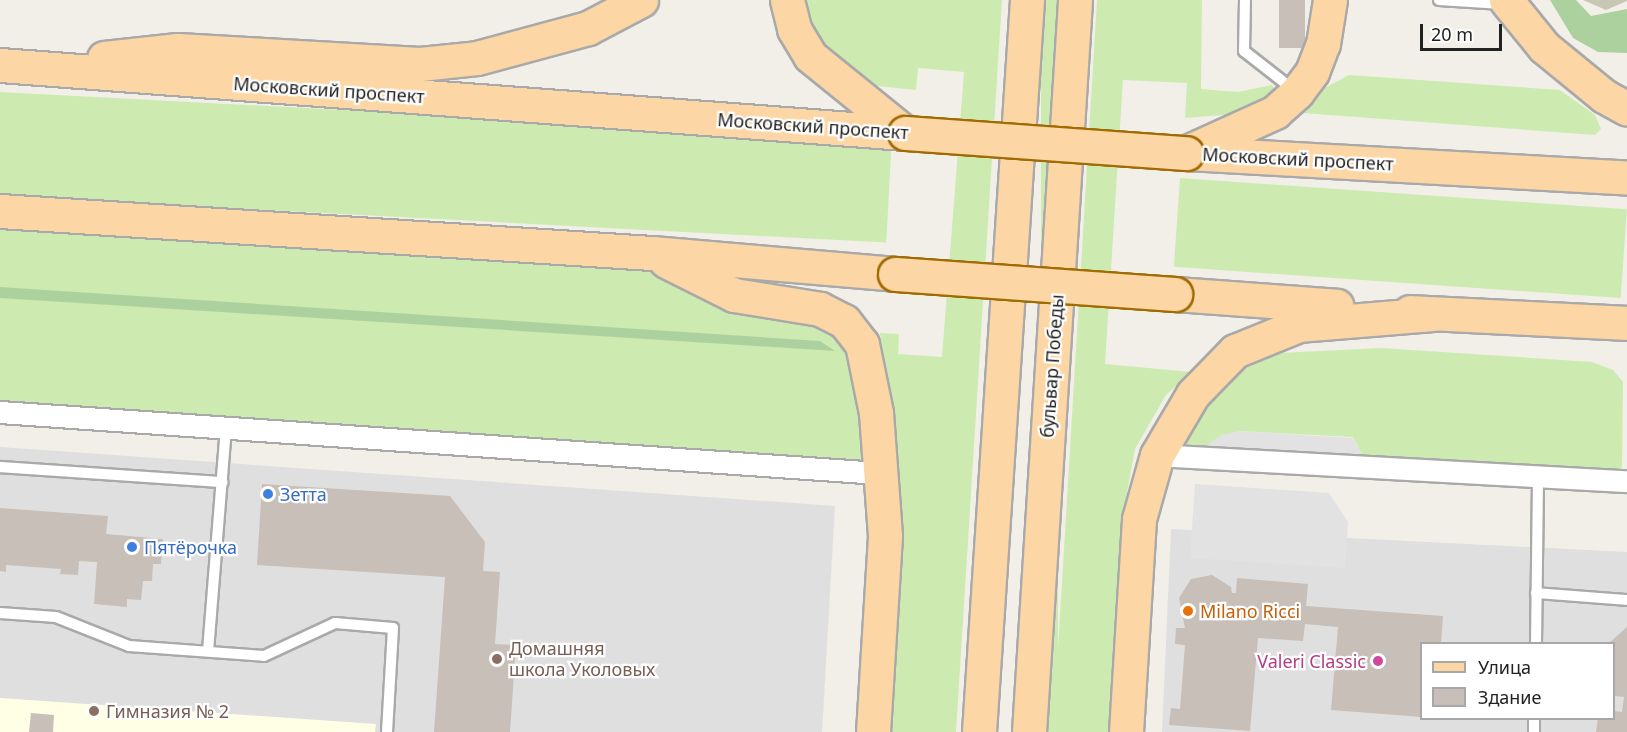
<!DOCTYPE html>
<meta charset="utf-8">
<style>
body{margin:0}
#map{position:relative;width:1627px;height:732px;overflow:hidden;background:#f2efe9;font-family:"Noto Sans",sans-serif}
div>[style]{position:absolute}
.residential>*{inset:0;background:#e0dfdf}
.education>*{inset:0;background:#ffffe5}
.construction>*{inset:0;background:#c7c7b4}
.grass>*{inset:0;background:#cdebb0;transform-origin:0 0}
.forest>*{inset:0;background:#add19e}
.parking>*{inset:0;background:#e2e2e2}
.building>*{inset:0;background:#c7bfb8;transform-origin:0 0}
.roads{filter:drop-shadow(2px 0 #a9a9a9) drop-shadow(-2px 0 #a9a9a9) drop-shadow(0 2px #a9a9a9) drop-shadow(0 -2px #a9a9a9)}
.service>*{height:10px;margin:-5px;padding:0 5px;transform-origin:5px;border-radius:5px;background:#fff}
.minor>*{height:21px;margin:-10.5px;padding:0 10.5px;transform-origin:10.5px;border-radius:10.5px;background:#fff}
.primary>*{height:33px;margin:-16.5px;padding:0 16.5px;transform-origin:16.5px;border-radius:16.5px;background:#fcd6a4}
.bridges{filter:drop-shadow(2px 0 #a06b00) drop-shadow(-2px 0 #a06b00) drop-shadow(0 2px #a06b00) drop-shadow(0 -2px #a06b00)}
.primary-bridge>*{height:33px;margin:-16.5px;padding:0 16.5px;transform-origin:16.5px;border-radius:16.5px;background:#fcd6a4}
.dots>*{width:16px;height:16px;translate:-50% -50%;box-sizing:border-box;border:3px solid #fff;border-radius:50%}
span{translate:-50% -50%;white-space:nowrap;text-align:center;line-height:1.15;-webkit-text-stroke:4.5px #fff;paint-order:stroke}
.street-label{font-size:18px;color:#222}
.shop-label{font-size:18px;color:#366cbe}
.left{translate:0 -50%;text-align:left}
.food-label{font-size:18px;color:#c56008}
.education-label{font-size:18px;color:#785e54}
.hotel-label{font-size:18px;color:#b23c85}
.right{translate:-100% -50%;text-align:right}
.legend{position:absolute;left:1420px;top:642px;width:195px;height:78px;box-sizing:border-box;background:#fff;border:2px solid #a7a7a7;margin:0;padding:8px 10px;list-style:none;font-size:18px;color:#222}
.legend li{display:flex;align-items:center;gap:12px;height:30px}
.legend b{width:30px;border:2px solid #a7a7a7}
.scale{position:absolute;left:1420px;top:24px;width:82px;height:27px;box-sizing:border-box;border:3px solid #222;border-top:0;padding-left:8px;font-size:18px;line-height:21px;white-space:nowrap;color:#222;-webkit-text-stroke:4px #fff;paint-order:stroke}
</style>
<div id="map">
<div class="residential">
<i style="clip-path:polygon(0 447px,835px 506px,822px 732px,0 732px)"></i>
<i style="clip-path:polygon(evenodd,1171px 529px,1627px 552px,1627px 732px,1162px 732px,1171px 529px,1422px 644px,1614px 644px,1614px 718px,1422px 718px,1422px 644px)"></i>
</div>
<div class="education">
<i style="clip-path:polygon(0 698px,376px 724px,375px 732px,0 732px)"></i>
</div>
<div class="construction">
<i style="clip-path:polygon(1583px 0,1627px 0,1627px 1px,1606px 10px)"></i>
</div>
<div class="grass">
<i style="clip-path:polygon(799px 0,1002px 0,956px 732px,892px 732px,904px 541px,880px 333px,899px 334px,898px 354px,942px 357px,964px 72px,918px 68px,916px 90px,858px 84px,819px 44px)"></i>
<i style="left:1041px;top:0;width:17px;height:734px"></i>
<i style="clip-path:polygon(1097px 0,1202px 0,1201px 89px,1238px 92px,1272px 85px,1277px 94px,1248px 113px,1185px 118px,1187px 83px,1123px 80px,1105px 364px,1192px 372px,1166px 395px,1135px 449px,1121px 525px,1108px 732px,1053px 732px)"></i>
<i style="clip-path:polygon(1349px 75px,1560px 90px,1595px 115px,1601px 129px,1595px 135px,1303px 113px,1300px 107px,1306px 98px)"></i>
<i style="left:0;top:92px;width:893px;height:104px;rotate:3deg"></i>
<i style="left:1180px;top:178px;width:448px;height:89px;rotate:4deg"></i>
<i style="clip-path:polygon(0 211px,652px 253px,844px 321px,880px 473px,0 412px)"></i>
<i style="clip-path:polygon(1381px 348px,1592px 362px,1613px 370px,1623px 382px,1622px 468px,1603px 473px,1364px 459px,1353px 437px,1239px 431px,1201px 449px,1190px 448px,1184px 439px,1185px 431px,1214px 393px,1241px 368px,1279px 353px)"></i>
</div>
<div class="forest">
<i style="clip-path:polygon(1550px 0,1576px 0,1591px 16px,1627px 9px,1627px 53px,1598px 52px,1573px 38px)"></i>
<i style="clip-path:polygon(0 287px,820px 341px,835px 351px,0 298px)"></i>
</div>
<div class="parking">
<i style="clip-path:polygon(1239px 431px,1353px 438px,1364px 459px,1201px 449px,1222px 435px)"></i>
<i style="clip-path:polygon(1195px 484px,1329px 493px,1348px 522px,1345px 568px,1190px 558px)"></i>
</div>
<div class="building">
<i style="left:1279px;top:0;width:26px;height:48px"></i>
<i style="clip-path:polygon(262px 484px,450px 496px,485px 542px,483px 571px,500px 572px,495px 644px,516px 645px,510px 732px,434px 732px,445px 577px,257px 565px)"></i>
<i style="clip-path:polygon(0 508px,108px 516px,106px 534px,163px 539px,161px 564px,153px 564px,152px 581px,143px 581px,141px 600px,127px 599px,127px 607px,94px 604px,97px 562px,79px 561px,78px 575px,60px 574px,61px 569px,6px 565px,6px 572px,0 571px)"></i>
<i style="clip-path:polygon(1212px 575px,1231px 587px,1232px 593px,1236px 593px,1237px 578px,1308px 584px,1306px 606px,1443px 616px,1441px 644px,1422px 644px,1422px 717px,1331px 710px,1338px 627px,1305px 624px,1303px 641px,1258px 638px,1250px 731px,1169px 725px,1171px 708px,1180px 709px,1185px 645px,1175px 644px,1176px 628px,1185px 628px,1179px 598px,1191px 579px)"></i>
<i style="clip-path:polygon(1627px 627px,1627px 732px,1596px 732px,1598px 718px,1614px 718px,1614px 711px,1622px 712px,1624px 697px,1614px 696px,1614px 644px,1608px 644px)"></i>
<i style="clip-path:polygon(31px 713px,54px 715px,53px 732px,29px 732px)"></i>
</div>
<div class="roads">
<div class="service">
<i style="left:1245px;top:0;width:51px;rotate:91.1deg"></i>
<i style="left:1244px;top:51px;width:63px;rotate:38deg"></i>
<i style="left:1439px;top:0;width:63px;rotate:3.6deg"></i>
<i style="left:0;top:467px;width:223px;rotate:3.9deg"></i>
<i style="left:1536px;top:593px;width:91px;rotate:4.4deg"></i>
<i style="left:0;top:613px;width:56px;rotate:4.1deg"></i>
<i style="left:56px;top:617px;width:79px;rotate:21.7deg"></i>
<i style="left:129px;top:646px;width:135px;rotate:4.2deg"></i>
<i style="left:264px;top:656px;width:78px;rotate:-24.9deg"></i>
<i style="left:335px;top:623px;width:58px;rotate:4.9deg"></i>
<i style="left:393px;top:628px;width:104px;rotate:93.3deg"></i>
<i style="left:1536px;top:644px;width:168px;rotate:-89.3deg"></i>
<i style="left:208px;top:651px;width:225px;rotate:-85.4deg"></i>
<i style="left:1534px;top:732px;width:14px;rotate:-90deg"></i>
</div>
<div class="minor">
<i style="left:0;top:412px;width:882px;rotate:3.97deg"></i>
<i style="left:1157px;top:455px;width:471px;rotate:3.2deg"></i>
</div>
<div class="primary">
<i style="left:787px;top:0;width:30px;rotate:76deg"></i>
<i style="left:794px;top:29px;width:31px;rotate:59deg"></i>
<i style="left:810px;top:56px;width:122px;rotate:39deg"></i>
<i style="left:1506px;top:0;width:60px;rotate:51deg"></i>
<i style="left:1544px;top:47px;width:77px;rotate:39.2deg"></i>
<i style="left:1604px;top:96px;width:26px;rotate:29deg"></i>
<i style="left:104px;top:58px;width:74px;rotate:-6.2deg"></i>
<i style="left:178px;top:50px;width:242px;rotate:3.3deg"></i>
<i style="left:420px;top:64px;width:57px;rotate:-6deg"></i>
<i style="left:477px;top:58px;width:115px;rotate:-15.1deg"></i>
<i style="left:588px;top:28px;width:60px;rotate:-27.8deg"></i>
<i style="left:0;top:65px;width:908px;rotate:4.3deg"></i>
<i style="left:1187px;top:152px;width:97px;rotate:-24.4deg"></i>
<i style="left:1275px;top:112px;width:30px;rotate:-42deg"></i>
<i style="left:1297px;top:92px;width:25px;rotate:-53deg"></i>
<i style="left:1312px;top:72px;width:30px;rotate:-69deg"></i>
<i style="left:1323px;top:44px;width:45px;rotate:-81deg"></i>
<i style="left:1186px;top:153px;width:442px;rotate:3.2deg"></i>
<i style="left:0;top:211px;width:653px;rotate:3.69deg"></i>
<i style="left:652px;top:253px;width:244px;rotate:4.9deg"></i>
<i style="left:666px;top:261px;width:76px;rotate:26.6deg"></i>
<i style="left:734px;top:295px;width:87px;rotate:9.2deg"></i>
<i style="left:820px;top:309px;width:27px;rotate:27deg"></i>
<i style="left:844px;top:321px;width:29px;rotate:52deg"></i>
<i style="left:862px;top:344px;width:70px;rotate:78.5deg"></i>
<i style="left:876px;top:413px;width:123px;rotate:85.8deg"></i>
<i style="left:885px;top:536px;width:196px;rotate:93.5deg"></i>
<i style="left:1175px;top:294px;width:162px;rotate:4.2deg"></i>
<i style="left:1410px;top:312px;width:217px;rotate:2.9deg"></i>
<i style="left:979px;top:732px;width:734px;rotate:-86.25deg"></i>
<i style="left:1029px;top:732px;width:733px;rotate:-86.4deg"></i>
<i style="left:1126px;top:732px;width:213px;rotate:-86.5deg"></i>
<i style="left:1139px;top:519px;width:66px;rotate:-74.3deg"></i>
<i style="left:1157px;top:455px;width:71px;rotate:-59.5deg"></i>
<i style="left:1193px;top:394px;width:60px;rotate:-45.7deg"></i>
<i style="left:1235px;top:351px;width:69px;rotate:-22.1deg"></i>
<i style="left:1299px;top:325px;width:133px;rotate:-4.7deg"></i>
</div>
</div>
<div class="bridges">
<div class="primary-bridge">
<i style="left:905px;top:133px;width:282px;rotate:4.1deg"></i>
<i style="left:895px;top:274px;width:281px;rotate:4.1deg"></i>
</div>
</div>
<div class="dots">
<i style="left:268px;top:494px;background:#3f7fe0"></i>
<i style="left:132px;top:547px;background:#3f7fe0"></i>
<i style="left:1188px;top:611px;background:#e8710a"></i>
<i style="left:497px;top:659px;background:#8d6e63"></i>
<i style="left:1378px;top:661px;background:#d1479c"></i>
<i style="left:94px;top:711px;background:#8d6e63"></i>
</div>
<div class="street-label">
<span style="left:329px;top:90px;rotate:4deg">Московский проспект</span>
<span style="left:813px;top:126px;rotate:4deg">Московский проспект</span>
<span style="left:1298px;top:159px;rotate:3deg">Московский проспект</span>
<span style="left:1052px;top:366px;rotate:-86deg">бульвар Победы</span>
</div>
<div class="shop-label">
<span class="left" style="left:280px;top:494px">Зетта</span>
<span class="left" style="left:144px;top:547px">Пятёрочка</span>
</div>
<div class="food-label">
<span class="left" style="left:1200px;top:611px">Milano Ricci</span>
</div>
<div class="education-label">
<span class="left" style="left:509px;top:659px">Домашняя<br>школа Уколовых</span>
<span class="left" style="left:106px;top:711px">Гимназия № 2</span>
</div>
<div class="hotel-label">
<span class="right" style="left:1366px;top:661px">Valeri Classic</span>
</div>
<ul class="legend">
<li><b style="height:8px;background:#fcd6a4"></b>Улица</li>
<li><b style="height:16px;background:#c7bfb8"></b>Здание</li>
</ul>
<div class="scale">20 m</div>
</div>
